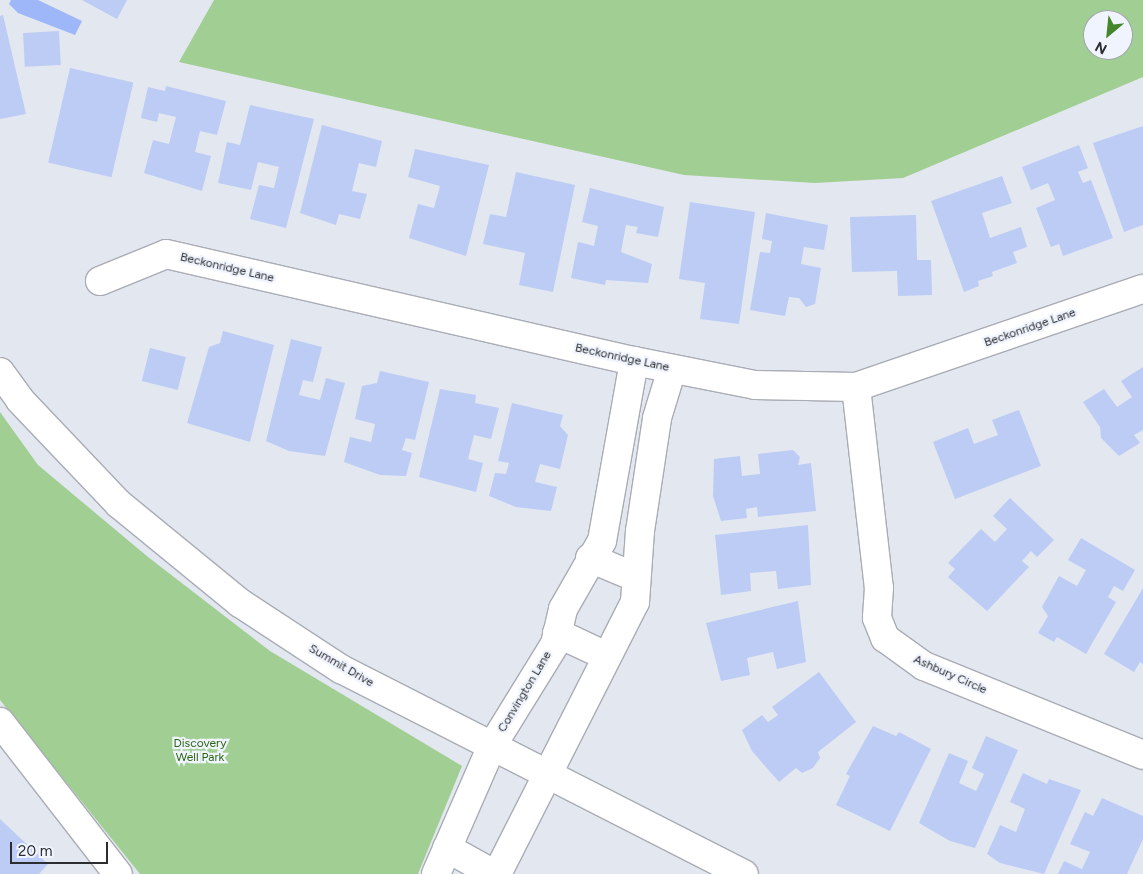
<!DOCTYPE html>
<style>
body{margin:0}
#map{position:relative;width:1143px;height:874px;overflow:hidden;background:#e3e7f0;font-family:Figtree,sans-serif}
div>[style]{position:absolute}
.green>*{inset:0;background:#a1ce92}
.water>*{inset:0;background:#9db7f8}
.building>*{inset:0;background:#bcccf4;transform-origin:0 0}
.roads{filter:drop-shadow(1px 0 #a9acb5) drop-shadow(-1px 0 #a9acb5) drop-shadow(0 1px #a9acb5) drop-shadow(0 -1px #a9acb5)}
.street>*{height:28px;margin:-14px;padding:0 14px;transform-origin:14px;border-radius:14px;background:#fff}
.secondary>*{height:28px;margin:-14px;padding:0 14px;transform-origin:14px;border-radius:14px;background:#fff}
span{translate:-50% -50%;white-space:nowrap;text-align:center;line-height:1.15;-webkit-text-stroke:4.5px #f0f4fe;paint-order:stroke}
.street-label{font-size:12px;color:#2b2d30}
.park-label{font-size:12px;color:#2c6511}
.north{position:absolute;left:1083px;top:10px;width:50px;height:50px;box-sizing:border-box;background:#f0f4fe;border:1px solid #a1a4ac;border-radius:50%;rotate:208deg;font-size:14px;font-weight:700;line-height:20px;text-align:center;color:#2b2d30}
.north::after{content:'';display:block;margin:auto;width:18px;height:22px;background:#448629;clip-path:polygon(50% 0,100% 100%,50% 72%,0 100%)}
.scale{position:absolute;left:10px;top:842px;width:98px;height:22px;box-sizing:border-box;border:2px solid #2b2d30;border-top:0;padding-left:6px;font-size:15px;line-height:18px;white-space:nowrap;color:#2b2d30;-webkit-text-stroke:4px #f0f4fe;paint-order:stroke}
</style>
<div id="map">
<div class="green">
<i style="clip-path:polygon(evenodd,214px 0,1143px 0,1143px 77px,903px 178px,815px 183px,684px 175px,179px 62px,214px 0,1093px 20px,1123px 20px,1123px 50px,1093px 50px,1093px 20px)"></i>
<i style="clip-path:polygon(0 412px,38px 465px,148px 557px,270px 651px,462px 766px,418px 874px,140px 874px,0 700px)"></i>
</div>
<div class="water">
<i style="clip-path:polygon(11px 0,38px 0,82px 21px,75px 35px,18px 13px,9px 4px)"></i>
</div>
<div class="building">
<i style="clip-path:polygon(82px 0,127px 0,117px 19px)"></i>
<i style="clip-path:polygon(3px 15px,26px 114px,0 119px,0 16px)"></i>
<i style="left:59px;top:31px;width:34px;height:36px;rotate:87deg"></i>
<i style="left:70px;top:68px;width:65px;height:97px;rotate:13deg"></i>
<i style="clip-path:polygon(166px 86px,226px 101px,217px 135px,200px 131px,195px 152px,211px 156px,202px 191px,144px 173px,153px 140px,169px 144px,176px 117px,159px 113px,157px 122px,141px 118px,148px 87px,165px 91px)"></i>
<i style="clip-path:polygon(250px 105px,314px 119px,286px 228px,250px 219px,259px 185px,274px 188px,279px 167px,258px 162px,251px 190px,218px 183px,227px 142px,240px 145px)"></i>
<i style="clip-path:polygon(322px 125px,382px 141px,376px 167px,359px 163px,352px 191px,367px 194px,360px 219px,339px 214px,336px 225px,300px 213px)"></i>
<i style="clip-path:polygon(1143px 126px,1143px 225px,1124px 232px,1093px 143px)"></i>
<i style="clip-path:polygon(1079px 145px,1088px 168px,1078px 172px,1083px 183px,1091px 180px,1113px 238px,1063px 256px,1059px 244px,1051px 247px,1036px 208px,1055px 200px,1048px 183px,1031px 190px,1022px 167px)"></i>
<i style="clip-path:polygon(415px 149px,489px 165px,466px 256px,409px 238px,418px 204px,434px 208px,440px 186px,408px 177px)"></i>
<i style="clip-path:polygon(516px 172px,575px 185px,553px 292px,519px 285px,525px 253px,483px 244px,490px 214px,506px 217px)"></i>
<i style="clip-path:polygon(1002px 176px,1012px 203px,982px 213px,990px 238px,1021px 227px,1027px 247px,1013px 252px,1017px 263px,992px 272px,993px 276px,978px 281px,979px 286px,964px 292px,931px 201px)"></i>
<i style="clip-path:polygon(590px 188px,664px 207px,658px 237px,636px 233px,638px 227px,626px 225px,621px 252px,652px 264px,648px 283px,606px 280px,605px 285px,571px 278px,578px 242px,594px 246px,598px 226px,582px 222px)"></i>
<i style="clip-path:polygon(690px 202px,755px 212px,739px 324px,700px 319px,705px 283px,679px 279px)"></i>
<i style="clip-path:polygon(766px 213px,828px 225px,824px 250px,804px 247px,801px 264px,821px 268px,815px 304px,806px 307px,799px 298px,789px 297px,785px 316px,750px 310px,760px 252px,770px 253px,772px 241px,762px 239px)"></i>
<i style="clip-path:polygon(916px 215px,917px 260px,931px 260px,932px 295px,898px 296px,897px 271px,852px 272px,850px 217px)"></i>
<i style="clip-path:polygon(223px 331px,274px 345px,250px 442px,187px 423px,209px 347px,220px 343px)"></i>
<i style="clip-path:polygon(291px 339px,322px 347px,313px 382px,303px 380px,299px 395px,320px 400px,326px 378px,345px 383px,325px 456px,289px 451px,266px 441px)"></i>
<i style="left:150px;top:348px;width:37px;height:34px;rotate:14deg"></i>
<i style="clip-path:polygon(1143px 367px,1143px 430px,1134px 435px,1140px 443px,1119px 456px,1101px 438px,1100px 427px,1083px 402px,1104px 389px,1117px 407px,1132px 397px,1121px 381px)"></i>
<i style="clip-path:polygon(380px 371px,429px 382px,415px 440px,406px 438px,402px 450px,412px 453px,406px 476px,380px 475px,344px 462px,350px 437px,371px 442px,375px 424px,355px 419px,362px 386px,377px 383px)"></i>
<i style="clip-path:polygon(440px 389px,476px 395px,475px 403px,499px 408px,491px 439px,474px 435px,468px 459px,483px 463px,476px 492px,419px 477px)"></i>
<i style="clip-path:polygon(512px 403px,563px 415px,560px 426px,568px 435px,560px 469px,540px 464px,535px 482px,557px 487px,551px 511px,516px 507px,489px 496px,495px 473px,506px 474px,509px 463px,498px 461px)"></i>
<i style="clip-path:polygon(1019px 410px,1041px 466px,955px 499px,933px 442px,968px 428px,974px 444px,998px 435px,992px 420px)"></i>
<i style="clip-path:polygon(793px 450px,800px 457px,798px 465px,811px 463px,816px 511px,758px 517px,757px 507px,746px 509px,747px 518px,721px 521px,713px 496px,714px 459px,740px 456px,742px 476px,760px 474px,758px 454px)"></i>
<i style="clip-path:polygon(1010px 498px,1054px 540px,1037px 557px,1031px 551px,1022px 561px,1029px 567px,987px 611px,948px 577px,955px 569px,948px 563px,981px 529px,995px 542px,1007px 529px,993px 516px)"></i>
<i style="clip-path:polygon(808px 525px,811px 585px,778px 589px,776px 571px,750px 573px,751px 591px,721px 595px,715px 535px)"></i>
<i style="clip-path:polygon(1081px 538px,1135px 570px,1123px 591px,1114px 586px,1108px 597px,1116px 602px,1086px 654px,1057px 637px,1054px 642px,1038px 633px,1048px 616px,1042px 607px,1059px 576px,1077px 586px,1086px 570px,1068px 560px)"></i>
<i style="clip-path:polygon(1143px 588px,1143px 664px,1140px 662px,1134px 672px,1104px 654px)"></i>
<i style="clip-path:polygon(798px 601px,806px 662px,777px 669px,773px 652px,747px 658px,750px 675px,721px 681px,706px 623px)"></i>
<i style="clip-path:polygon(819px 672px,856px 722px,818px 752px,820px 758px,813px 768px,802px 773px,796px 768px,779px 782px,752px 751px,742px 730px,762px 715px,768px 722px,778px 715px,772px 707px)"></i>
<i style="clip-path:polygon(873px 726px,896px 736px,899px 732px,931px 749px,890px 831px,836px 805px,850px 776px,846px 774px)"></i>
<i style="clip-path:polygon(986px 736px,1018px 750px,975px 848px,950px 841px,919px 823px,949px 753px,968px 761px,959px 783px,976px 791px,984px 774px,972px 768px)"></i>
<i style="clip-path:polygon(1023px 773px,1047px 784px,1049px 779px,1081px 790px,1044px 874px,1000px 863px,987px 854px,1000px 825px,1016px 832px,1025px 809px,1010px 802px)"></i>
<i style="clip-path:polygon(1102px 798px,1143px 816px,1143px 839px,1127px 874px,1058px 874px,1064px 861px,1082px 869px,1090px 852px,1070px 844px,1085px 812px,1093px 816px)"></i>
<i style="clip-path:polygon(0 819px,48px 864px,39px 874px,0 874px)"></i>
</div>
<div class="roads">
<div class="street">
<i style="left:100px;top:281px;width:71px;rotate:-22.2deg"></i>
<i style="left:166px;top:254px;width:480px;rotate:12.9deg"></i>
<i style="left:634px;top:361px;width:123px;rotate:11.2deg"></i>
<i style="left:755px;top:385px;width:101px;rotate:1.1deg"></i>
<i style="left:856px;top:387px;width:303px;rotate:-18.9deg"></i>
<i style="left:856px;top:387px;width:202px;rotate:83.5deg"></i>
<i style="left:879px;top:588px;width:30px;rotate:94deg"></i>
<i style="left:877px;top:618px;width:22px;rotate:68deg"></i>
<i style="left:885px;top:638px;width:48px;rotate:35.7deg"></i>
<i style="left:924px;top:666px;width:236px;rotate:22.1deg"></i>
<i style="left:590px;top:558px;width:49px;rotate:22.9deg"></i>
<i style="left:557px;top:633px;width:54px;rotate:25.1deg"></i>
<i style="left:0;top:722px;width:192px;rotate:52.2deg"></i>
<i style="left:447px;top:848px;width:54px;rotate:29deg"></i>
<i style="left:436px;top:874px;width:140px;rotate:-66.4deg"></i>
<i style="left:492px;top:746px;width:120px;rotate:-58.3deg"></i>
<i style="left:555px;top:644px;width:36px;rotate:-77deg"></i>
<i style="left:563px;top:609px;width:78px;rotate:-60.2deg"></i>
<i style="left:602px;top:541px;width:183px;rotate:-79.9deg"></i>
<i style="left:497px;top:874px;width:305px;rotate:-63.1deg"></i>
<i style="left:635px;top:602px;width:71px;rotate:-86deg"></i>
<i style="left:640px;top:531px;width:114px;rotate:-81.4deg"></i>
<i style="left:657px;top:418px;width:51px;rotate:-73deg"></i>
</div>
<div class="secondary">
<i style="left:0;top:372px;width:34px;rotate:54deg"></i>
<i style="left:20px;top:400px;width:144px;rotate:46.4deg"></i>
<i style="left:119px;top:504px;width:156px;rotate:39.3deg"></i>
<i style="left:240px;top:603px;width:121px;rotate:33.2deg"></i>
<i style="left:341px;top:669px;width:452px;rotate:27deg"></i>
</div>
</div>
<div class="street-label">
<span style="left:227px;top:268px;rotate:13deg">Beckonridge Lane</span>
<span style="left:1030px;top:328px;rotate:-19deg">Beckonridge Lane</span>
<span style="left:622px;top:358px;rotate:12deg">Beckonridge Lane</span>
<span style="left:341px;top:666px;rotate:30deg">Summit Drive</span>
<span style="left:950px;top:675px;rotate:24deg">Ashbury Circle</span>
<span style="left:525px;top:692px;rotate:-59deg">Convington Lane</span>
</div>
<div class="park-label">
<span style="left:200px;top:751px">Discovery<br>Well Park</span>
</div>
<div class="north">N</div>
<div class="scale">20 m</div>
</div>
